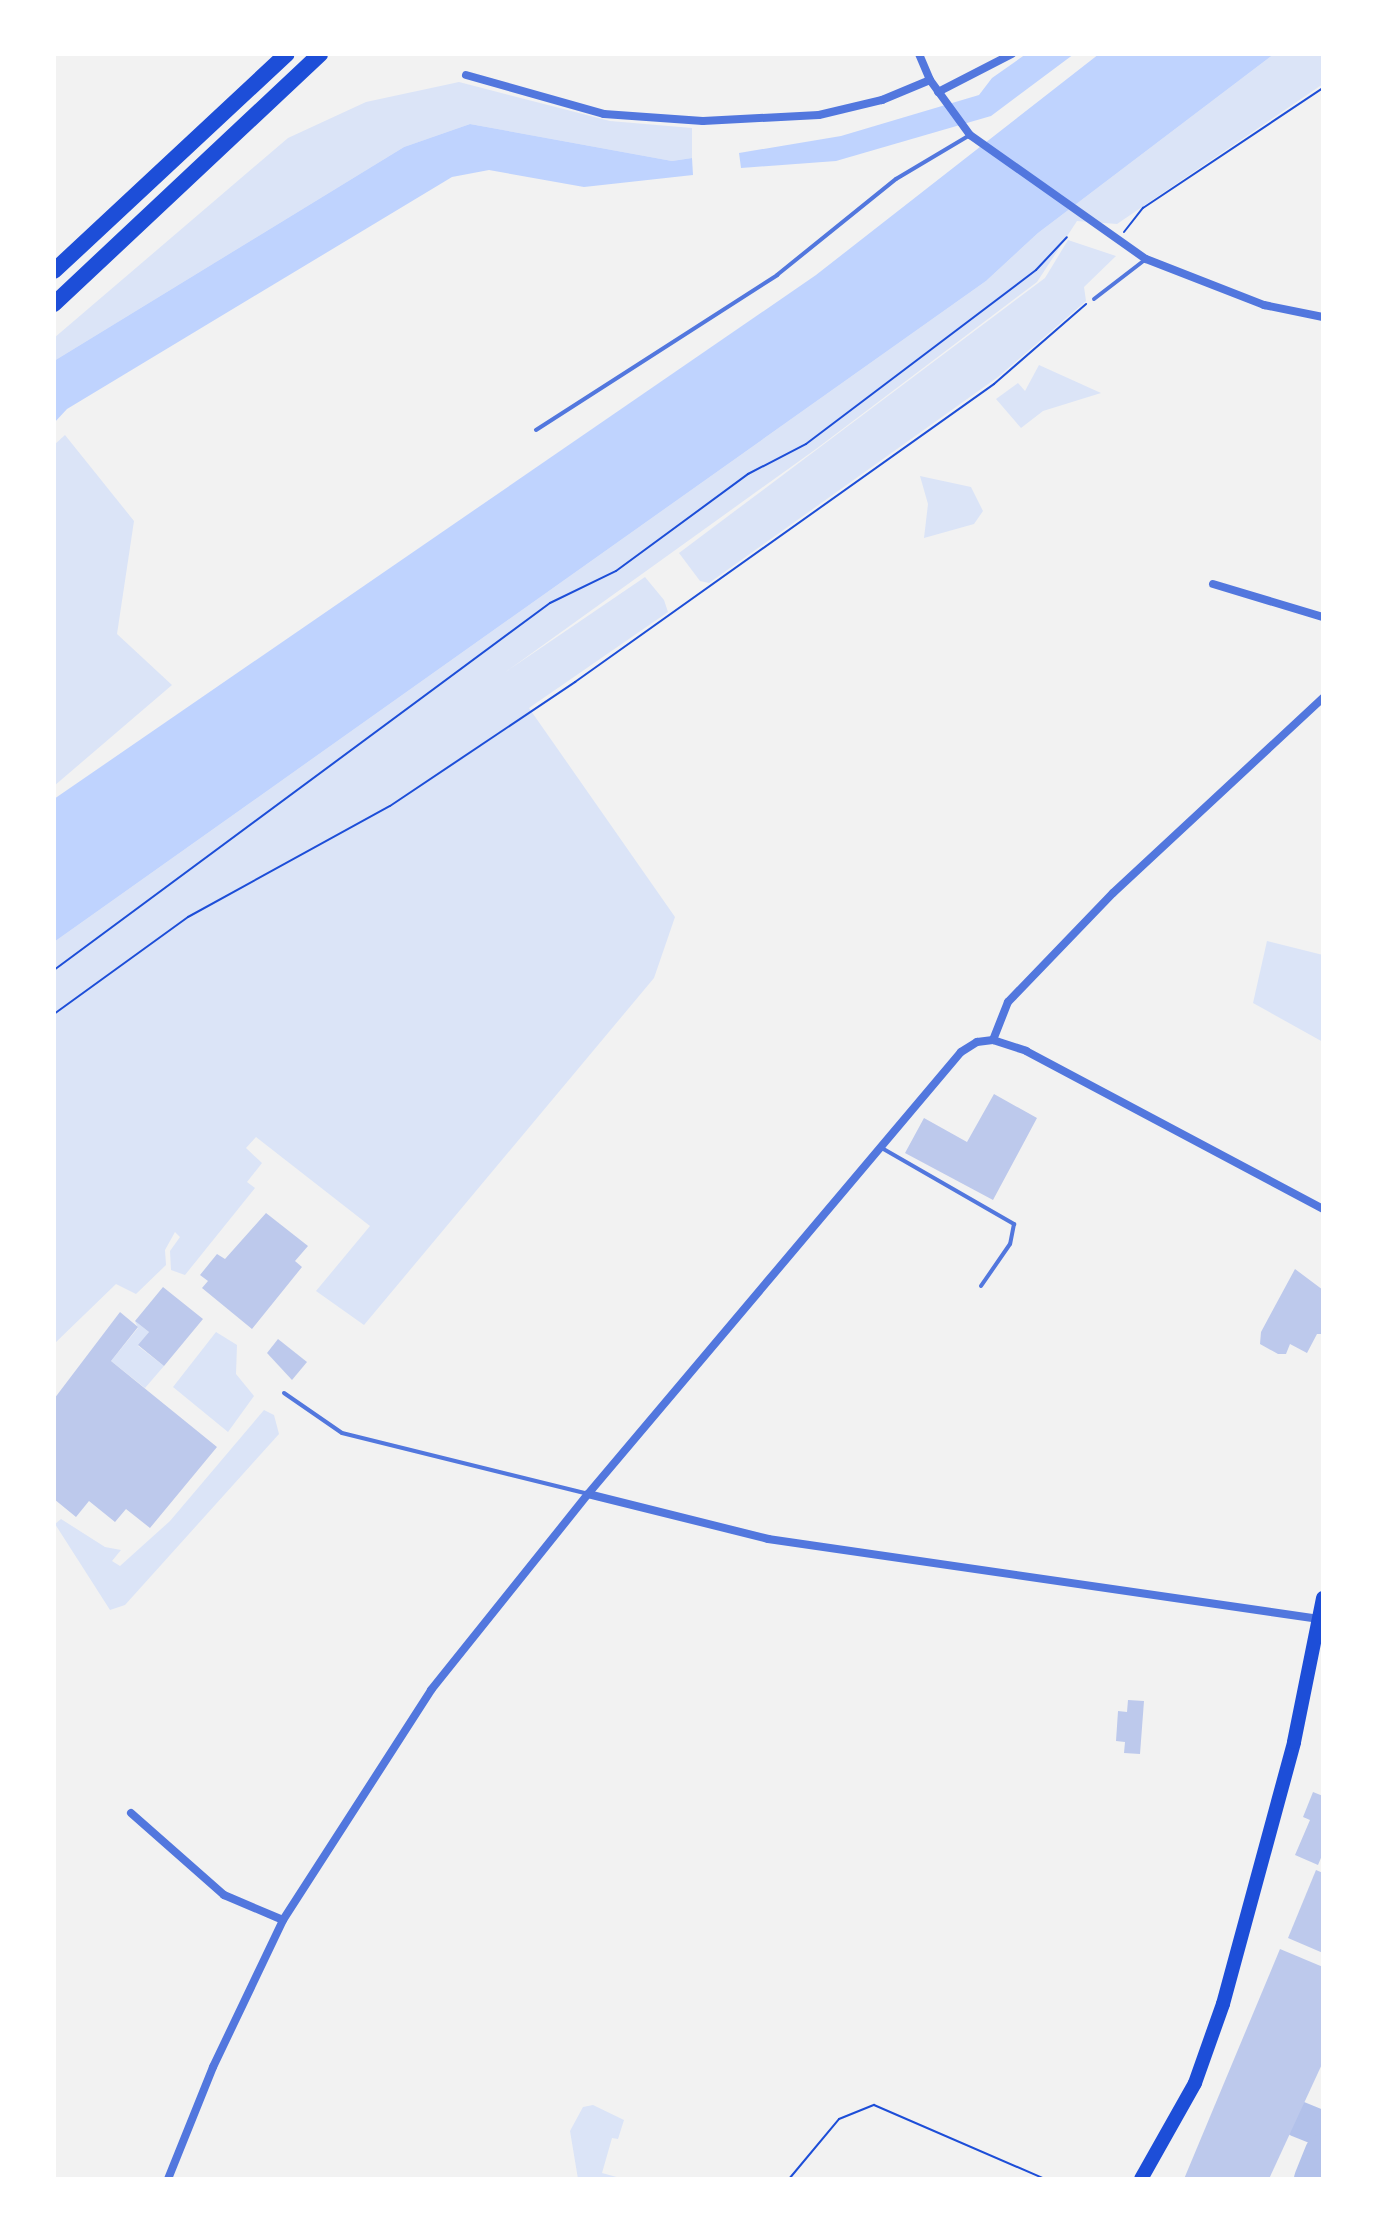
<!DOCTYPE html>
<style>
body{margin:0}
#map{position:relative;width:1377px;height:2233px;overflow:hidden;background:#f2f2f2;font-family:Inter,sans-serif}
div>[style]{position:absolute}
.green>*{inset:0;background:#dbe4f7}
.water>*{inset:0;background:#bfd3fe}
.taxiway>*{height:36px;margin:-18px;padding:0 18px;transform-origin:18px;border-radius:18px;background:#b2c1ea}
.building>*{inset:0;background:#bdc9ec}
.path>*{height:2px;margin:-1px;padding:0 1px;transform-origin:1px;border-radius:1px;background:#1d4ed8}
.service>*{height:4px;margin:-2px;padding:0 2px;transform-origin:2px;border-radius:2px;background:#5277de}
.minor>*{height:8px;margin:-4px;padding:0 4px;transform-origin:4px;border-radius:4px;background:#5277de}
.primary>*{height:14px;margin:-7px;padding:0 7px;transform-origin:7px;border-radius:7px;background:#1d4ed8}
.motorway>*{height:16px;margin:-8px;padding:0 8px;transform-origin:8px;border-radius:8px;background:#1d4ed8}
span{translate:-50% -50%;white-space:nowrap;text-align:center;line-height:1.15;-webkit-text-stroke:6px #fff;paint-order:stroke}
.frame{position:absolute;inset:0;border:56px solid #fff;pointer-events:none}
</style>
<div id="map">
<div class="green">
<i style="clip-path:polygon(1274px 54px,1323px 54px,1323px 84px,1117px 224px,1077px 221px,1037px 282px,816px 449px,504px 673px,645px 577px,664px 600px,668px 612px,529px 708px,675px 917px,654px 978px,364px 1325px,316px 1291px,370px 1226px,256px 1137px,246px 1148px,262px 1163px,247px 1182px,255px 1188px,185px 1275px,171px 1270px,170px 1251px,180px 1237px,175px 1232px,165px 1250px,166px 1265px,136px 1294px,116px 1284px,54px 1344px,54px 942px,986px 281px,1038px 233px)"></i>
<i style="clip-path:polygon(459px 82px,610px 121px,692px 128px,692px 158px,672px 161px,470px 124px,404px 147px,54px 361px,54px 338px,288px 138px,366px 102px)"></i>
<i style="clip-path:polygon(1068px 240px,1116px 256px,1084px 287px,1086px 301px,998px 377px,709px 583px,700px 581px,679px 553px,1045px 278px)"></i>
<i style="clip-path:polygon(1039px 365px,1101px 393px,1043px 411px,1021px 428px,996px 399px,1018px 383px,1025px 391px)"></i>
<i style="clip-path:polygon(65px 435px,134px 521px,117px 634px,172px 685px,54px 786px,54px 445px)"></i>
<i style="clip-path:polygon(920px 476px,971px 487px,983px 511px,974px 524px,924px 538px,928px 504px)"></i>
<i style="clip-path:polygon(1267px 941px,1323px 955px,1323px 1042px,1253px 1003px)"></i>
<i style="clip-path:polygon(135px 1321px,149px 1332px,138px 1346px,164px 1366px,145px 1388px,111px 1361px,138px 1328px)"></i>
<i style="clip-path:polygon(216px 1332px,237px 1345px,236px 1374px,254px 1396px,228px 1432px,173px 1387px)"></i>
<i style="clip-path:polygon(264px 1410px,274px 1415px,279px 1434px,125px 1605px,110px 1610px,55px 1524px,61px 1519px,105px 1547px,121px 1550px,112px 1561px,120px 1566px,170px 1521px)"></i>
<i style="clip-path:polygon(593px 2105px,624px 2120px,618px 2139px,612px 2138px,602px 2173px,624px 2179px,578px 2179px,570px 2131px,583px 2107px)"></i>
</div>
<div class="water">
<i style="clip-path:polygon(1026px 54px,1074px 54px,991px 116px,836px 161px,741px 168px,739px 153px,841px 136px,979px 95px,992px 78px)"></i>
<i style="clip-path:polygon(1099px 54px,1274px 54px,1038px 233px,986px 281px,54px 942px,54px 799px,816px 275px)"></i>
<i style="clip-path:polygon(470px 124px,672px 161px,692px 158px,693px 175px,584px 187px,489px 170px,452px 177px,67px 409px,54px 423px,54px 361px,404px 147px)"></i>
</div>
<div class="taxiway">
<i style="left:1298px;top:2119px;width:27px;rotate:22deg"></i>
<i style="left:1312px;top:2179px;width:29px;rotate:-68deg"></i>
</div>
<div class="building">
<i style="clip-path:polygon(994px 1094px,1037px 1118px,993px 1200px,905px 1153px,924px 1118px,967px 1142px)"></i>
<i style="clip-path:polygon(266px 1213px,308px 1246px,295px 1261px,302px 1267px,252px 1329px,202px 1288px,208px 1281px,200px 1275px,217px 1254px,225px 1259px)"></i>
<i style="clip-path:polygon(1295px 1269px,1323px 1290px,1323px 1334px,1317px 1334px,1307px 1353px,1290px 1344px,1286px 1354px,1278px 1354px,1260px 1344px,1261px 1332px)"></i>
<i style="clip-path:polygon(163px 1287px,203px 1319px,164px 1366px,138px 1345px,149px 1332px,135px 1321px)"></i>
<i style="clip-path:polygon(120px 1312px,138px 1327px,111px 1361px,217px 1447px,150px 1528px,126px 1509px,115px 1522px,89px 1501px,76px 1517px,54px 1499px,54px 1399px)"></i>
<i style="clip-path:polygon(278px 1339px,307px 1362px,292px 1380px,267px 1353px)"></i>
<i style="clip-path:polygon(1128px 1700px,1144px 1701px,1140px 1754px,1124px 1753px,1125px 1742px,1116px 1741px,1118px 1711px,1127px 1712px)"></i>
<i style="clip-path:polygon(1313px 1792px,1323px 1796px,1323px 1853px,1318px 1865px,1295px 1855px,1310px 1820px,1303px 1817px)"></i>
<i style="clip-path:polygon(1316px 1870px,1323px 1873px,1323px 1953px,1288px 1938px)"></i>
<i style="clip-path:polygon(1280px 1949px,1323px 1967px,1323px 2062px,1269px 2179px,1184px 2179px)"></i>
</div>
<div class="path">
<i style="left:1124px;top:232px;width:31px;rotate:-52deg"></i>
<i style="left:1143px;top:208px;width:216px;rotate:-33.7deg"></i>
<i style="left:54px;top:970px;width:617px;rotate:-36.5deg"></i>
<i style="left:550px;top:603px;width:73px;rotate:-25.9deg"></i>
<i style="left:616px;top:571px;width:164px;rotate:-36.3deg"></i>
<i style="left:748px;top:474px;width:65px;rotate:-27.3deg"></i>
<i style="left:806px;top:444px;width:288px;rotate:-37.1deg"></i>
<i style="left:1036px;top:270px;width:45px;rotate:-46.8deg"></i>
<i style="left:54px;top:1014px;width:165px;rotate:-35.9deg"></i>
<i style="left:188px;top:917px;width:230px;rotate:-28.8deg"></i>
<i style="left:390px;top:806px;width:223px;rotate:-33.8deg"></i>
<i style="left:575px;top:682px;width:514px;rotate:-35.42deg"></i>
<i style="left:994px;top:384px;width:122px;rotate:-41deg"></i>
<i style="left:789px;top:2179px;width:78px;rotate:-50.2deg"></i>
<i style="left:839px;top:2119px;width:38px;rotate:-22deg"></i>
<i style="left:874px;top:2105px;width:186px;rotate:23.4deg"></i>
</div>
<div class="service">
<i style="left:1094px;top:299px;width:66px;rotate:-37.6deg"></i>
<i style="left:536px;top:430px;width:287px;rotate:-32.7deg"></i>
<i style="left:777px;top:275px;width:153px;rotate:-38.9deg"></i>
<i style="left:896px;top:179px;width:86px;rotate:-30.7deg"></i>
<i style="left:880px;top:1147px;width:155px;rotate:29.9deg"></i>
<i style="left:1014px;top:1224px;width:20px;rotate:101deg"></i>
<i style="left:1010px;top:1244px;width:51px;rotate:124.6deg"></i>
<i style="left:284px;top:1393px;width:70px;rotate:34.6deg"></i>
<i style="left:342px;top:1433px;width:253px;rotate:13.9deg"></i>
</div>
<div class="minor">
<i style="left:919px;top:54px;width:28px;rotate:67deg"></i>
<i style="left:930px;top:80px;width:68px;rotate:54deg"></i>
<i style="left:970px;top:135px;width:215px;rotate:35.2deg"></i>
<i style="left:1146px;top:259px;width:127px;rotate:21.3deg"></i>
<i style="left:1264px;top:305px;width:60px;rotate:11.5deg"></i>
<i style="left:466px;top:75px;width:143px;rotate:15.8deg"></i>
<i style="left:604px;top:114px;width:99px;rotate:4deg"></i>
<i style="left:703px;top:121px;width:116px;rotate:-3deg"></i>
<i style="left:819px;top:115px;width:65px;rotate:-13.4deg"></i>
<i style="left:882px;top:100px;width:52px;rotate:-22.6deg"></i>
<i style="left:938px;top:92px;width:83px;rotate:-27.2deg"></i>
<i style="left:1213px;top:584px;width:115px;rotate:16.7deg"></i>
<i style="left:993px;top:1040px;width:41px;rotate:-68.5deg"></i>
<i style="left:1008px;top:1002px;width:151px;rotate:-46.1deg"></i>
<i style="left:1113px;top:893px;width:287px;rotate:-42.9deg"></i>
<i style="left:588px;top:1494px;width:186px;rotate:14deg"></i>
<i style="left:768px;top:1539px;width:557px;rotate:8.26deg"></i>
<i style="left:131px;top:1813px;width:124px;rotate:41.4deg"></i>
<i style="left:224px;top:1895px;width:64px;rotate:23deg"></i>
<i style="left:168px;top:2179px;width:121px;rotate:-68.1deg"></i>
<i style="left:213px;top:2067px;width:163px;rotate:-64.5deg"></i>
<i style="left:283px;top:1920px;width:274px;rotate:-57.2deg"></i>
<i style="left:431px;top:1690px;width:251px;rotate:-51.3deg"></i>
<i style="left:588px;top:1494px;width:578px;rotate:-49.84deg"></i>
<i style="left:961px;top:1052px;width:19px;rotate:-32deg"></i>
<i style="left:977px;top:1042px;width:16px;rotate:-7deg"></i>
<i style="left:993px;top:1040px;width:35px;rotate:18deg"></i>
<i style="left:1026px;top:1051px;width:336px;rotate:28deg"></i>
</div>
<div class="primary">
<i style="left:1141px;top:2179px;width:110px;rotate:-60.6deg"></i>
<i style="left:1195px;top:2083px;width:84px;rotate:-70.5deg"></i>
<i style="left:1223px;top:2004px;width:271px;rotate:-74.8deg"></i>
<i style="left:1294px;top:1742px;width:147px;rotate:-78.6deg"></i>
</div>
<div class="motorway">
<i style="left:54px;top:271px;width:318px;rotate:-43deg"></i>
<i style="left:54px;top:304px;width:365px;rotate:-43.2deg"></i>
</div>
<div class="frame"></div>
</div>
